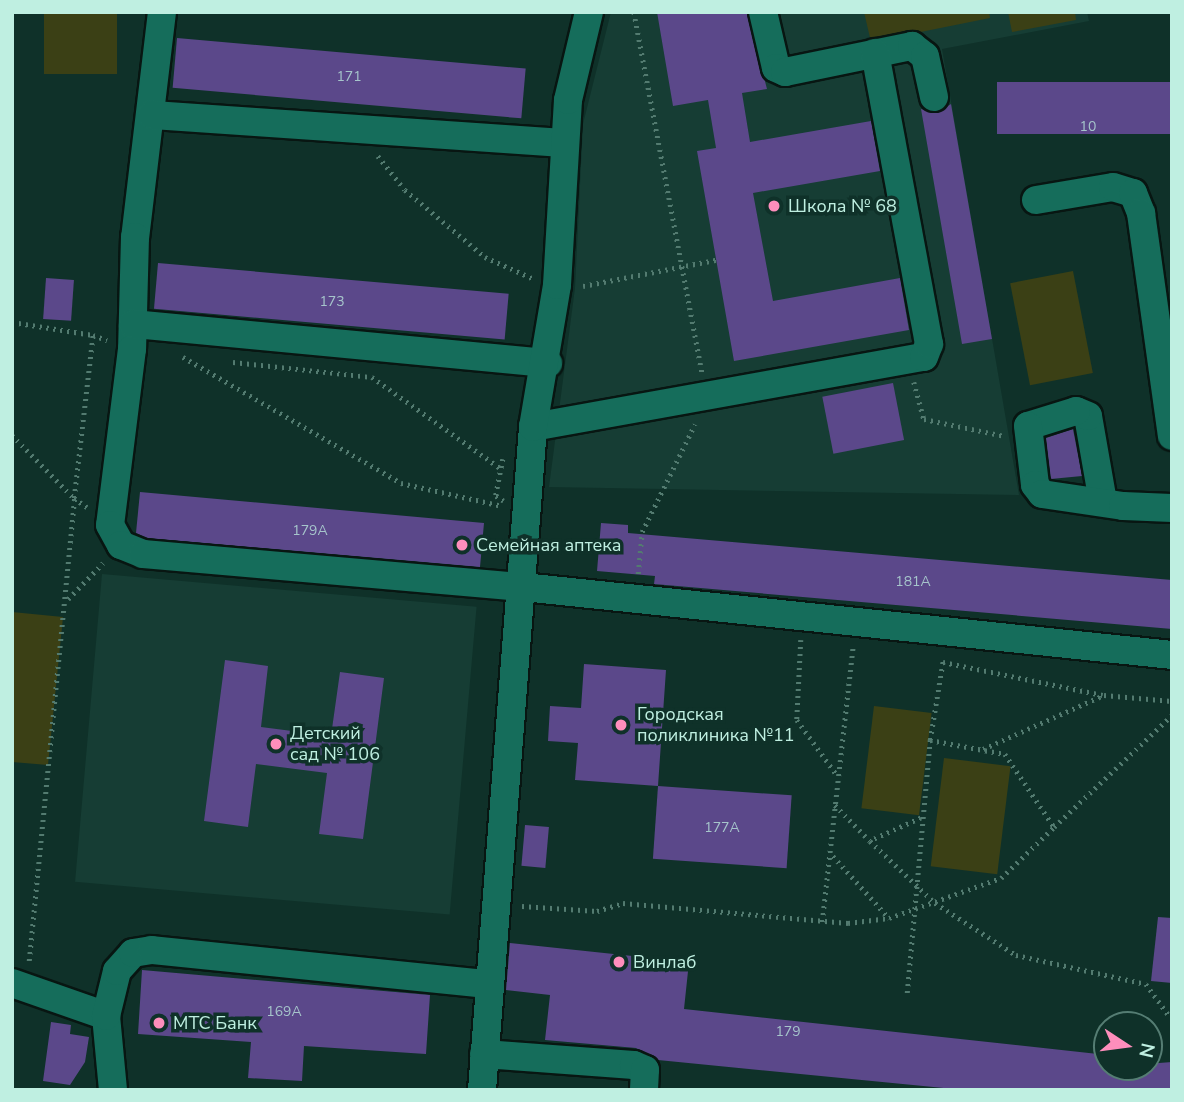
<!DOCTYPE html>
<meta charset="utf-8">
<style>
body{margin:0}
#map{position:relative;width:1184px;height:1102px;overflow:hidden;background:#0f3129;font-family:"Nunito Sans",sans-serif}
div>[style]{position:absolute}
.built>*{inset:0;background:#163d34;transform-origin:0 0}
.green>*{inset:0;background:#3b4015;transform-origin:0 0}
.building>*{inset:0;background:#5b488a;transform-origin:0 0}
.path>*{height:4.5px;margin-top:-2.25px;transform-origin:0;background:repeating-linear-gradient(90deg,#537b70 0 2px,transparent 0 7px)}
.roads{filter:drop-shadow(2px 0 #081612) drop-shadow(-2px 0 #081612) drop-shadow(0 2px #081612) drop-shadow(0 -2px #081612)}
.minor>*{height:28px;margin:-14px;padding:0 14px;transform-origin:14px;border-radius:14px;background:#156d5b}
.dots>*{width:19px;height:19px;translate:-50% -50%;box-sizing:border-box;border:4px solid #0f3129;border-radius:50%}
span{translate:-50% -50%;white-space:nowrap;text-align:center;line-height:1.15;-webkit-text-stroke:7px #0f3129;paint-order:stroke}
.number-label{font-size:14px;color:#a6c5cb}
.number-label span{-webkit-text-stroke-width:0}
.poi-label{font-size:18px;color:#bfefe1}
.left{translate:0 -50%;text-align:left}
.frame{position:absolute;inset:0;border:14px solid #bfefe1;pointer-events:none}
.north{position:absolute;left:1093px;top:1011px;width:70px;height:70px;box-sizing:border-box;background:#0f3129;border:2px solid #557d73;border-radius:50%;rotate:103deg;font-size:19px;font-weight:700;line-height:28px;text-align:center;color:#bfefe1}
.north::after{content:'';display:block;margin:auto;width:24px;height:32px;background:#fe8ebc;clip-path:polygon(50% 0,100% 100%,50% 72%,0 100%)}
</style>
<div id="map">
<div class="built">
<i style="clip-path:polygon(611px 12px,1087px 12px,1089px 21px,942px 49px,1019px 495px,549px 487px,575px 288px,583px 124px)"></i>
<i style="left:102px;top:574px;width:376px;height:309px;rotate:5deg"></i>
</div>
<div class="green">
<i style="left:44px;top:12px;width:73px;height:62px"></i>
<i style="clip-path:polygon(864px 12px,989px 12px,990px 18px,871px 42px)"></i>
<i style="clip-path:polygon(1008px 12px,1075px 12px,1076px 20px,1012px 32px)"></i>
<i style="left:1073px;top:271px;width:104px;height:64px;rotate:79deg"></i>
<i style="clip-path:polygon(12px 612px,63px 617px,48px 765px,12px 762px)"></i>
<i style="left:874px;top:706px;width:58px;height:103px;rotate:7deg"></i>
<i style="left:944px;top:758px;width:67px;height:109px;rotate:7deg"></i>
</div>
<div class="building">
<i style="clip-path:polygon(657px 12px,747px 12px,767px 89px,742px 93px,750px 142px,871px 121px,880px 171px,753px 193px,773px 301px,900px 278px,909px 330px,734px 361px,697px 151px,716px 148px,708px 100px,673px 106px)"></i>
<i style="left:177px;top:38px;width:350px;height:50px;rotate:5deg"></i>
<i style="left:1172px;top:82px;width:52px;height:175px;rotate:90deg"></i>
<i style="clip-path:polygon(951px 104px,992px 339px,962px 344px,921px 109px,937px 113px)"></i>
<i style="left:158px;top:263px;width:352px;height:46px;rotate:5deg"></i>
<i style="left:46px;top:278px;width:28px;height:41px;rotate:4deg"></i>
<i style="left:893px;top:383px;width:58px;height:72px;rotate:79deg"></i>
<i style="clip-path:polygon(1073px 429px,1082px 476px,1051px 479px,1046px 438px)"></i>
<i style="clip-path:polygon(140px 492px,484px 523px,480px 567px,147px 538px,136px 533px)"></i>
<i style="clip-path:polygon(601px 523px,628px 525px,628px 533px,1172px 580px,1172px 629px,654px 584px,655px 576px,597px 571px)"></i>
<i style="clip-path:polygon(225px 660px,268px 666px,261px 727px,331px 736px,340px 672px,384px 678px,363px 839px,319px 834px,327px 773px,256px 764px,248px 827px,204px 821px)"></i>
<i style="clip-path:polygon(584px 664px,666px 670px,658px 786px,575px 780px,578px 743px,548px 741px,550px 706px,581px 708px)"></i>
<i style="left:658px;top:786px;width:134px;height:73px;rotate:4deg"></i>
<i style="left:525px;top:825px;width:24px;height:41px;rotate:5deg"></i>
<i style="clip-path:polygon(1158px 917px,1172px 918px,1172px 983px,1151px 981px)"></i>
<i style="clip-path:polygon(510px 943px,689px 962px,684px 1009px,1107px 1055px,1107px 1067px,1172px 1062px,1172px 1090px,964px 1090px,658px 1060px,636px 1048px,545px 1040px,550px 995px,506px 990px)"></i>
<i style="clip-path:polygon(142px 970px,430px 995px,426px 1054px,304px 1046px,302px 1081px,248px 1078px,251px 1042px,138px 1034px)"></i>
<i style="clip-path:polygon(51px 1022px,71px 1025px,70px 1034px,89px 1037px,85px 1062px,70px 1085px,43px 1081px)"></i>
</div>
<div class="path">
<i style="left:634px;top:12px;width:367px;rotate:79.3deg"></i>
<i style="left:378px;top:156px;width:43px;rotate:51.5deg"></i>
<i style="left:405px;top:190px;width:104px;rotate:39.9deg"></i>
<i style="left:485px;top:257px;width:54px;rotate:24.2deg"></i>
<i style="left:583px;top:286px;width:136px;rotate:-11.1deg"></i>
<i style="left:12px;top:322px;width:82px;rotate:9.1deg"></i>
<i style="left:183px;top:357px;width:252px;rotate:30deg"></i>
<i style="left:401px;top:483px;width:104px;rotate:12.8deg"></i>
<i style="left:233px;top:362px;width:140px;rotate:6.2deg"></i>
<i style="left:372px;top:377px;width:157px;rotate:35.4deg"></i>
<i style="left:914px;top:382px;width:38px;rotate:75deg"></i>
<i style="left:924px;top:419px;width:83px;rotate:11.9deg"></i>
<i style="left:12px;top:435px;width:88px;rotate:45.5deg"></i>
<i style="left:74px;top:498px;width:164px;rotate:-83.4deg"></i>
<i style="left:93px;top:335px;width:15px;rotate:20deg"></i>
<i style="left:503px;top:459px;width:38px;rotate:101deg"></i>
<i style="left:496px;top:496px;width:9px;rotate:32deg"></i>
<i style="left:638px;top:574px;width:42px;rotate:-84.6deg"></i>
<i style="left:642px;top:532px;width:120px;rotate:-63.9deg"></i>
<i style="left:68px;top:599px;width:50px;rotate:-45.8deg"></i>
<i style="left:801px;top:640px;width:80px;rotate:92.9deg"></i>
<i style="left:797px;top:720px;width:68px;rotate:54deg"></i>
<i style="left:943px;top:662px;width:163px;rotate:11.7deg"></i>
<i style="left:930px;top:740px;width:80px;rotate:-80.7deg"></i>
<i style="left:983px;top:749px;width:133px;rotate:-24.1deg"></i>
<i style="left:1104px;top:695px;width:68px;rotate:5deg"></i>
<i style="left:835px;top:805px;width:50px;rotate:45.8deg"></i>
<i style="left:921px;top:818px;width:56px;rotate:155.7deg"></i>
<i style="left:870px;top:841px;width:90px;rotate:43.6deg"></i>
<i style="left:935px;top:903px;width:96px;rotate:32.7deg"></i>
<i style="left:1016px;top:955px;width:133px;rotate:12.6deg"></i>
<i style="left:1146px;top:984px;width:41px;rotate:54deg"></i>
<i style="left:833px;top:856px;width:84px;rotate:47.9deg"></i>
<i style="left:522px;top:906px;width:75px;rotate:3.8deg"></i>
<i style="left:597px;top:911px;width:27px;rotate:-17deg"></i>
<i style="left:623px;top:903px;width:226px;rotate:5.1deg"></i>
<i style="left:848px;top:923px;width:41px;rotate:-7deg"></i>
<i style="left:889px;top:918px;width:119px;rotate:-19.7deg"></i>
<i style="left:1001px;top:878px;width:74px;rotate:-43.9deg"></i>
<i style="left:822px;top:922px;width:277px;rotate:-83.6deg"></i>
<i style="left:29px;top:961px;width:465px;rotate:-84.4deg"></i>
<i style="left:74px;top:498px;width:16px;rotate:35deg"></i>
<i style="left:907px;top:993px;width:254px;rotate:-84.8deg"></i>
<i style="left:930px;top:740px;width:76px;rotate:10.6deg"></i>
<i style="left:1005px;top:754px;width:88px;rotate:56.1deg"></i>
<i style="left:1054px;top:827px;width:163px;rotate:-43.5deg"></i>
</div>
<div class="roads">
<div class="minor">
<i style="left:162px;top:12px;width:227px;rotate:96.8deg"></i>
<i style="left:135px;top:237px;width:112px;rotate:91.5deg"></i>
<i style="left:132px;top:349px;width:177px;rotate:97.1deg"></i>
<i style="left:110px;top:525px;width:23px;rotate:61deg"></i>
<i style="left:121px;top:545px;width:24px;rotate:22deg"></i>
<i style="left:143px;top:554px;width:381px;rotate:5deg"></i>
<i style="left:523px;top:587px;width:653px;rotate:5.98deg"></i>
<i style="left:763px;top:12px;width:57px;rotate:76.9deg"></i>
<i style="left:776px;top:68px;width:10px;rotate:24deg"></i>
<i style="left:785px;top:72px;width:130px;rotate:-11.6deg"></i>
<i style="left:912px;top:46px;width:16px;rotate:38deg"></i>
<i style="left:925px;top:56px;width:42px;rotate:77.6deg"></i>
<i style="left:152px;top:115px;width:413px;rotate:3.9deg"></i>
<i style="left:1036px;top:200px;width:78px;rotate:-9.6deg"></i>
<i style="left:1113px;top:187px;width:21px;rotate:17deg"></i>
<i style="left:1133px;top:193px;width:22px;rotate:68deg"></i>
<i style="left:1141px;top:213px;width:225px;rotate:82.1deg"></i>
<i style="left:133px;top:324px;width:417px;rotate:5.4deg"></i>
<i style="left:533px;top:427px;width:397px;rotate:-10.2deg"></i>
<i style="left:924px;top:357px;width:14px;rotate:-69deg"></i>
<i style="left:929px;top:344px;width:296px;rotate:-100.5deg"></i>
<i style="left:1103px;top:502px;width:87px;rotate:-99.9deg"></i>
<i style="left:1088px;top:416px;width:13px;rotate:-157deg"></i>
<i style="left:1076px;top:411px;width:50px;rotate:162.6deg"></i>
<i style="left:1028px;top:426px;width:59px;rotate:83.2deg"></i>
<i style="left:1035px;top:485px;width:11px;rotate:52deg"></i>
<i style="left:1042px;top:494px;width:82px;rotate:8.4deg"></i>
<i style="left:1123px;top:506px;width:49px;rotate:2.3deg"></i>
<i style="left:12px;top:983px;width:100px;rotate:19.3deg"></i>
<i style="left:106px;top:1016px;width:74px;rotate:84.6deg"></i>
<i style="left:106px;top:1016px;width:46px;rotate:-76.3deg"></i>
<i style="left:117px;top:971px;width:24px;rotate:-48deg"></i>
<i style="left:133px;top:953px;width:19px;rotate:-9deg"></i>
<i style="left:152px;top:950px;width:338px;rotate:5.8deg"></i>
<i style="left:484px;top:1054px;width:150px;rotate:4.2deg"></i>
<i style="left:634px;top:1065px;width:12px;rotate:24deg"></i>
<i style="left:645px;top:1070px;width:20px;rotate:93deg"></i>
<i style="left:482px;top:1090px;width:665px;rotate:-85.6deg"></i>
<i style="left:533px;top:427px;width:144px;rotate:-80.4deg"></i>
<i style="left:557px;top:285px;width:185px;rotate:-86.6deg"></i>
<i style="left:568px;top:100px;width:90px;rotate:-76.6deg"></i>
</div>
</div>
<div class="dots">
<i style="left:774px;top:206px;background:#fe8ebc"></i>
<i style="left:462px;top:545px;background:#fe8ebc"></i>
<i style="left:621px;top:725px;background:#fe8ebc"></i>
<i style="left:276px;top:744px;background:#fe8ebc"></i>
<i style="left:619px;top:962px;background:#fe8ebc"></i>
<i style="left:159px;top:1023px;background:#fe8ebc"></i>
</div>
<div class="number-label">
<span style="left:349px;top:77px">171</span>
<span style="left:1088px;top:127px">10</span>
<span style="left:332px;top:302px">173</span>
<span style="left:310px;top:531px">179А</span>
<span style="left:913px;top:582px">181А</span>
<span style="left:722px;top:828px">177А</span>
<span style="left:284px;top:1012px">169А</span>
<span style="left:788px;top:1032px">179</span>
</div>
<div class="poi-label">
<span class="left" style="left:788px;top:206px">Школа № 68</span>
<span class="left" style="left:476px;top:545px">Семейная аптека</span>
<span class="left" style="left:637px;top:725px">Городская<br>поликлиника №11</span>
<span class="left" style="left:290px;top:744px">Детский<br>сад № 106</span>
<span class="left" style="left:633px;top:962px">Винлаб</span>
<span class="left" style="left:173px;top:1023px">МТС Банк</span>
</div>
<div class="frame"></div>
<div class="north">N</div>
</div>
